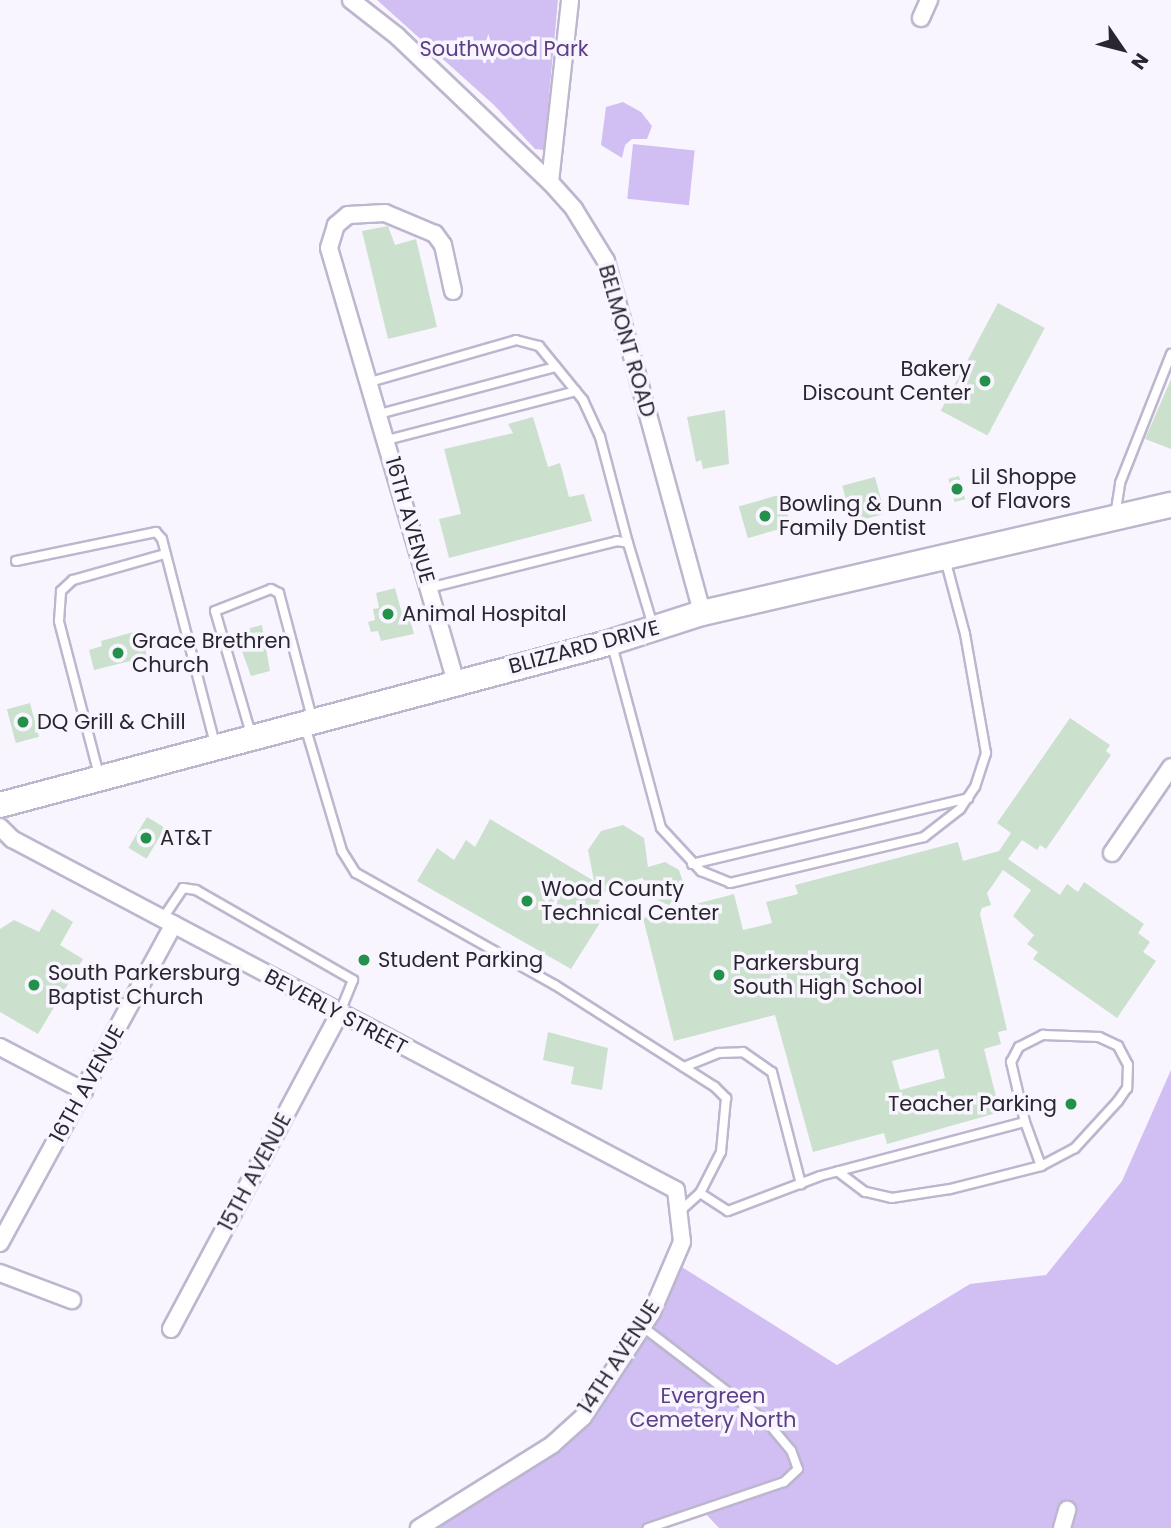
<!DOCTYPE html>
<style>
body{margin:0}
#map{position:relative;width:1171px;height:1528px;overflow:hidden;background:#f8f5ff;font-family:Poppins,sans-serif}
div>[style]{position:absolute}
.green>*{inset:0;background:#d1bff4;transform-origin:0 0}
.building>*{inset:0;background:#cbe1ce;transform-origin:0 0}
.roads{filter:drop-shadow(2px 0 #bdb6ce) drop-shadow(-2px 0 #bdb6ce) drop-shadow(0 2px #bdb6ce) drop-shadow(0 -2px #bdb6ce)}
.service>*{height:8px;margin:-4px;padding:0 4px;transform-origin:4px;border-radius:4px;background:#fff}
.minor>*{height:16px;margin:-8px;padding:0 8px;transform-origin:8px;border-radius:8px;background:#fff}
.primary>*{height:24px;margin:-12px;padding:0 12px;transform-origin:12px;border-radius:12px;background:#fff}
.dots>*{width:19px;height:19px;translate:-50% -50%;box-sizing:border-box;border:4px solid #f8f5ff;border-radius:50%}
span{translate:-50% -50%;white-space:nowrap;text-align:center;line-height:1.15;-webkit-text-stroke:7px #f8f5ff;paint-order:stroke}
.park-label{font-size:21px;color:#5c3f88}
.street-label{font-size:21px;color:#29262f}
.poi-label{font-size:21px;color:#29262f}
.right{translate:-100% -50%;text-align:right}
.left{translate:0 -50%;text-align:left}
.north{position:absolute;left:1087px;top:14px;width:70px;height:70px;-webkit-text-stroke:5px #f8f5ff;paint-order:stroke;rotate:125deg;font-size:19px;font-weight:700;line-height:28px;text-align:center;color:#29262f}
.north::after{content:'';display:block;margin:auto;width:24px;height:32px;background:#29262f;clip-path:polygon(50% 0,100% 100%,50% 72%,0 100%)}
</style>
<div id="map">
<div class="green">
<i style="clip-path:polygon(377px 0,558px 0,544px 150px,535px 149px,494px 105px)"></i>
<i style="clip-path:polygon(623px 102px,641px 112px,652px 126px,647px 139px,632px 139px,625px 145px,622px 158px,601px 145px,606px 107px)"></i>
<i style="left:633px;top:144px;width:62px;height:55px;rotate:6deg"></i>
<i style="clip-path:polygon(1171px 1070px,1171px 1528px,719px 1528px,702px 1510px,648px 1528px,419px 1528px,583px 1417px,674px 1262px,837px 1365px,970px 1284px,1046px 1275px,1122px 1181px)"></i>
</div>
<div class="building">
<i style="clip-path:polygon(388px 226px,395px 245px,416px 239px,437px 327px,388px 339px,362px 231px)"></i>
<i style="left:998px;top:303px;width:53px;height:122px;rotate:28deg"></i>
<i style="clip-path:polygon(1171px 379px,1171px 449px,1145px 439px)"></i>
<i style="clip-path:polygon(725px 410px,729px 464px,703px 469px,701px 460px,696px 462px,687px 417px)"></i>
<i style="clip-path:polygon(533px 417px,548px 467px,560px 463px,569px 497px,584px 494px,592px 521px,449px 558px,439px 519px,461px 514px,444px 449px,513px 433px,508px 424px)"></i>
<i style="left:959px;top:476px;width:24px;height:11px;rotate:75deg"></i>
<i style="left:875px;top:477px;width:38px;height:34px;rotate:75deg"></i>
<i style="left:782px;top:494px;width:33px;height:45px;rotate:74deg"></i>
<i style="clip-path:polygon(395px 588px,404px 621px,410px 619px,414px 634px,381px 641px,378px 631px,371px 632px,368px 622px,375px 620px,373px 609px,379px 608px,376px 593px)"></i>
<i style="clip-path:polygon(262px 625px,270px 671px,251px 676px,235px 632px)"></i>
<i style="clip-path:polygon(141px 630px,147px 657px,94px 670px,89px 650px,102px 646px,101px 641px)"></i>
<i style="left:30px;top:703px;width:35px;height:24px;rotate:75deg"></i>
<i style="clip-path:polygon(evenodd,1070px 718px,1110px 745px,1106px 751px,1111px 755px,1046px 849px,1040px 845px,1037px 850px,1022px 840px,1008px 859px,1060px 895px,1067px 884px,1078px 892px,1084px 882px,1144px 924px,1138px 933px,1150px 942px,1143px 952px,1156px 961px,1117px 1018px,1033px 959px,1038px 952px,1027px 944px,1034px 935px,1013px 916px,1031px 890px,1003px 870px,987px 893px,991px 905px,982px 908px,980px 914px,1007px 1030px,998px 1032px,1001px 1044px,984px 1049px,1000px 1112px,887px 1144px,884px 1133px,813px 1152px,775px 1015px,674px 1041px,643px 918px,734px 894px,743px 930px,772px 923px,766px 902px,798px 894px,795px 885px,958px 842px,963px 861px,999px 851px,1011px 833px,997px 823px,1070px 718px,938px 1049px,945px 1078px,900px 1090px,892px 1061px,938px 1049px)"></i>
<i style="left:147px;top:817px;width:21px;height:36px;rotate:31deg"></i>
<i style="clip-path:polygon(490px 819px,594px 881px,588px 850px,601px 831px,623px 825px,644px 838px,648px 867px,665px 862px,679px 870px,684px 885px,672px 907px,646px 894px,643px 878px,608px 887px,590px 917px,600px 923px,571px 969px,417px 881px,437px 848px,454px 860px,466px 840px,475px 847px)"></i>
<i style="clip-path:polygon(52px 909px,73px 922px,60px 945px,83px 959px,38px 1034px,0 1012px,0 929px,14px 920px,39px 932px)"></i>
<i style="clip-path:polygon(548px 1032px,608px 1048px,602px 1090px,571px 1084px,574px 1067px,543px 1060px)"></i>
</div>
<div class="roads">
<div class="service">
<i style="left:370px;top:382px;width:152px;rotate:-16deg"></i>
<i style="left:516px;top:340px;width:24px;rotate:15deg"></i>
<i style="left:539px;top:346px;width:70px;rotate:50.8deg"></i>
<i style="left:583px;top:400px;width:41px;rotate:65.3deg"></i>
<i style="left:600px;top:437px;width:110px;rotate:75.2deg"></i>
<i style="left:379px;top:414px;width:183px;rotate:-14.9deg"></i>
<i style="left:387px;top:440px;width:195px;rotate:-14.5deg"></i>
<i style="left:1115px;top:516px;width:33px;rotate:-81deg"></i>
<i style="left:1120px;top:483px;width:139px;rotate:-68.4deg"></i>
<i style="left:16px;top:561px;width:143px;rotate:-11.7deg"></i>
<i style="left:156px;top:532px;width:9px;rotate:49deg"></i>
<i style="left:162px;top:539px;width:212px;rotate:75.5deg"></i>
<i style="left:429px;top:588px;width:194px;rotate:-14deg"></i>
<i style="left:617px;top:541px;width:11px;rotate:10deg"></i>
<i style="left:628px;top:543px;width:87px;rotate:73.2deg"></i>
<i style="left:612px;top:645px;width:189px;rotate:75deg"></i>
<i style="left:661px;top:828px;width:59px;rotate:47.1deg"></i>
<i style="left:701px;top:871px;width:31px;rotate:22deg"></i>
<i style="left:730px;top:883px;width:199px;rotate:-13.3deg"></i>
<i style="left:924px;top:837px;width:46px;rotate:-37.9deg"></i>
<i style="left:960px;top:809px;width:27px;rotate:-56deg"></i>
<i style="left:975px;top:787px;width:36px;rotate:-72deg"></i>
<i style="left:986px;top:753px;width:121px;rotate:-100deg"></i>
<i style="left:965px;top:634px;width:78px;rotate:-104.9deg"></i>
<i style="left:305px;top:726px;width:130px;rotate:73.5deg"></i>
<i style="left:342px;top:851px;width:26px;rotate:58deg"></i>
<i style="left:356px;top:873px;width:228px;rotate:29.4deg"></i>
<i style="left:555px;top:985px;width:190px;rotate:32.5deg"></i>
<i style="left:715px;top:1087px;width:16px;rotate:45deg"></i>
<i style="left:726px;top:1098px;width:54px;rotate:95.3deg"></i>
<i style="left:721px;top:1152px;width:46px;rotate:117.1deg"></i>
<i style="left:700px;top:1193px;width:25px;rotate:138deg"></i>
<i style="left:251px;top:734px;width:128px;rotate:-106.3deg"></i>
<i style="left:215px;top:611px;width:60px;rotate:-21.4deg"></i>
<i style="left:271px;top:589px;width:9px;rotate:27deg"></i>
<i style="left:279px;top:593px;width:129px;rotate:75.2deg"></i>
<i style="left:99px;top:775px;width:159px;rotate:-104.6deg"></i>
<i style="left:59px;top:621px;width:30px;rotate:-86deg"></i>
<i style="left:61px;top:591px;width:16px;rotate:-43deg"></i>
<i style="left:73px;top:580px;width:96px;rotate:-15.8deg"></i>
<i style="left:692px;top:864px;width:284px;rotate:-13.4deg"></i>
<i style="left:163px;top:918px;width:36px;rotate:-56deg"></i>
<i style="left:183px;top:888px;width:13px;rotate:9deg"></i>
<i style="left:196px;top:890px;width:181px;rotate:29.8deg"></i>
<i style="left:353px;top:980px;width:37px;rotate:112deg"></i>
<i style="left:684px;top:1067px;width:38px;rotate:-22deg"></i>
<i style="left:719px;top:1053px;width:24px;rotate:-2deg"></i>
<i style="left:743px;top:1052px;width:35px;rotate:35deg"></i>
<i style="left:772px;top:1072px;width:116px;rotate:75.5deg"></i>
<i style="left:1025px;top:1122px;width:47px;rotate:70deg"></i>
<i style="left:700px;top:1193px;width:33px;rotate:33deg"></i>
<i style="left:728px;top:1211px;width:98px;rotate:-20.8deg"></i>
<i style="left:820px;top:1176px;width:212px;rotate:-14.8deg"></i>
<i style="left:1025px;top:1122px;width:62px;rotate:-103.1deg"></i>
<i style="left:1011px;top:1062px;width:17px;rotate:-62deg"></i>
<i style="left:1019px;top:1047px;width:27px;rotate:-27deg"></i>
<i style="left:1043px;top:1035px;width:56px;rotate:2deg"></i>
<i style="left:1099px;top:1037px;width:21px;rotate:25deg"></i>
<i style="left:1118px;top:1046px;width:21px;rotate:62deg"></i>
<i style="left:1128px;top:1065px;width:23px;rotate:92deg"></i>
<i style="left:1127px;top:1088px;width:16px;rotate:125deg"></i>
<i style="left:1118px;top:1101px;width:64px;rotate:132.5deg"></i>
<i style="left:1075px;top:1148px;width:38px;rotate:152deg"></i>
<i style="left:1041px;top:1166px;width:94px;rotate:165.8deg"></i>
<i style="left:950px;top:1189px;width:59px;rotate:171.2deg"></i>
<i style="left:892px;top:1198px;width:28px;rotate:-167deg"></i>
<i style="left:865px;top:1192px;width:34px;rotate:-143deg"></i>
<i style="left:643px;top:1327px;width:158px;rotate:37.5deg"></i>
<i style="left:768px;top:1423px;width:35px;rotate:50deg"></i>
<i style="left:791px;top:1450px;width:20px;rotate:70deg"></i>
<i style="left:798px;top:1469px;width:19px;rotate:137deg"></i>
<i style="left:784px;top:1482px;width:144px;rotate:161.3deg"></i>
</div>
<div class="minor">
<i style="left:351px;top:0;width:58px;rotate:38deg"></i>
<i style="left:397px;top:36px;width:211px;rotate:43.7deg"></i>
<i style="left:550px;top:182px;width:36px;rotate:48deg"></i>
<i style="left:574px;top:209px;width:61px;rotate:58.4deg"></i>
<i style="left:606px;top:261px;width:365px;rotate:74.7deg"></i>
<i style="left:921px;top:18px;width:20px;rotate:-66deg"></i>
<i style="left:550px;top:182px;width:183px;rotate:-83.7deg"></i>
<i style="left:453px;top:291px;width:47px;rotate:-102.3deg"></i>
<i style="left:443px;top:245px;width:14px;rotate:-126deg"></i>
<i style="left:435px;top:234px;width:54px;rotate:-157.2deg"></i>
<i style="left:385px;top:213px;width:37px;rotate:177deg"></i>
<i style="left:348px;top:215px;width:16px;rotate:140deg"></i>
<i style="left:336px;top:225px;width:24px;rotate:107deg"></i>
<i style="left:329px;top:248px;width:451px;rotate:73.7deg"></i>
<i style="left:0;top:827px;width:17px;rotate:45deg"></i>
<i style="left:12px;top:839px;width:751px;rotate:27.86deg"></i>
<i style="left:676px;top:1190px;width:52px;rotate:83.4deg"></i>
<i style="left:682px;top:1242px;width:76px;rotate:113.2deg"></i>
<i style="left:652px;top:1312px;width:126px;rotate:123.3deg"></i>
<i style="left:583px;top:1417px;width:42px;rotate:137.9deg"></i>
<i style="left:552px;top:1445px;width:157px;rotate:148deg"></i>
<i style="left:1112px;top:853px;width:104px;rotate:-55.5deg"></i>
<i style="left:0;top:1047px;width:95px;rotate:27.6deg"></i>
<i style="left:0;top:1243px;width:363px;rotate:-61.4deg"></i>
<i style="left:0;top:1273px;width:77px;rotate:20.6deg"></i>
<i style="left:171px;top:1329px;width:357px;rotate:-61.9deg"></i>
<i style="left:1062px;top:1528px;width:19px;rotate:-74deg"></i>
</div>
<div class="primary">
<i style="left:0;top:805px;width:633px;rotate:-14.91deg"></i>
<i style="left:612px;top:642px;width:95px;rotate:-17.9deg"></i>
<i style="left:702px;top:613px;width:481px;rotate:-13deg"></i>
</div>
</div>
<div class="dots">
<i style="left:985px;top:381px;background:#23914a"></i>
<i style="left:957px;top:489px;background:#23914a"></i>
<i style="left:765px;top:516px;background:#23914a"></i>
<i style="left:388px;top:614px;background:#23914a"></i>
<i style="left:118px;top:653px;background:#23914a"></i>
<i style="left:23px;top:722px;background:#23914a"></i>
<i style="left:146px;top:838px;background:#23914a"></i>
<i style="left:527px;top:901px;background:#23914a"></i>
<i style="left:364px;top:960px;background:#23914a"></i>
<i style="left:719px;top:975px;background:#23914a"></i>
<i style="left:34px;top:985px;background:#23914a"></i>
<i style="left:1071px;top:1104px;background:#23914a"></i>
</div>
<div class="park-label">
<span style="left:504px;top:49px">Southwood Park</span>
<span style="left:713px;top:1408px">Evergreen<br>Cemetery North</span>
</div>
<div class="street-label">
<span style="left:627px;top:341px;rotate:74deg">BELMONT ROAD</span>
<span style="left:410px;top:520px;rotate:74deg">16TH AVENUE</span>
<span style="left:584px;top:647px;rotate:-15deg">BLIZZARD DRIVE</span>
<span style="left:336px;top:1012px;rotate:28deg">BEVERLY STREET</span>
<span style="left:87px;top:1084px;rotate:-61deg">16TH AVENUE</span>
<span style="left:255px;top:1172px;rotate:-62deg">15TH AVENUE</span>
<span style="left:619px;top:1357px;rotate:-57deg">14TH AVENUE</span>
</div>
<div class="poi-label">
<span class="right" style="left:971px;top:381px">Bakery<br>Discount Center</span>
<span class="left" style="left:971px;top:489px">Lil Shoppe<br>of Flavors</span>
<span class="left" style="left:779px;top:516px">Bowling &amp; Dunn<br>Family Dentist</span>
<span class="left" style="left:402px;top:614px">Animal Hospital</span>
<span class="left" style="left:132px;top:653px">Grace Brethren<br>Church</span>
<span class="left" style="left:37px;top:722px">DQ Grill &amp; Chill</span>
<span class="left" style="left:160px;top:838px">AT&amp;T</span>
<span class="left" style="left:541px;top:901px">Wood County<br>Technical Center</span>
<span class="left" style="left:378px;top:960px">Student Parking</span>
<span class="left" style="left:733px;top:975px">Parkersburg<br>South High School</span>
<span class="left" style="left:48px;top:985px">South Parkersburg<br>Baptist Church</span>
<span class="right" style="left:1057px;top:1104px">Teacher Parking</span>
</div>
<div class="north">N</div>
</div>
